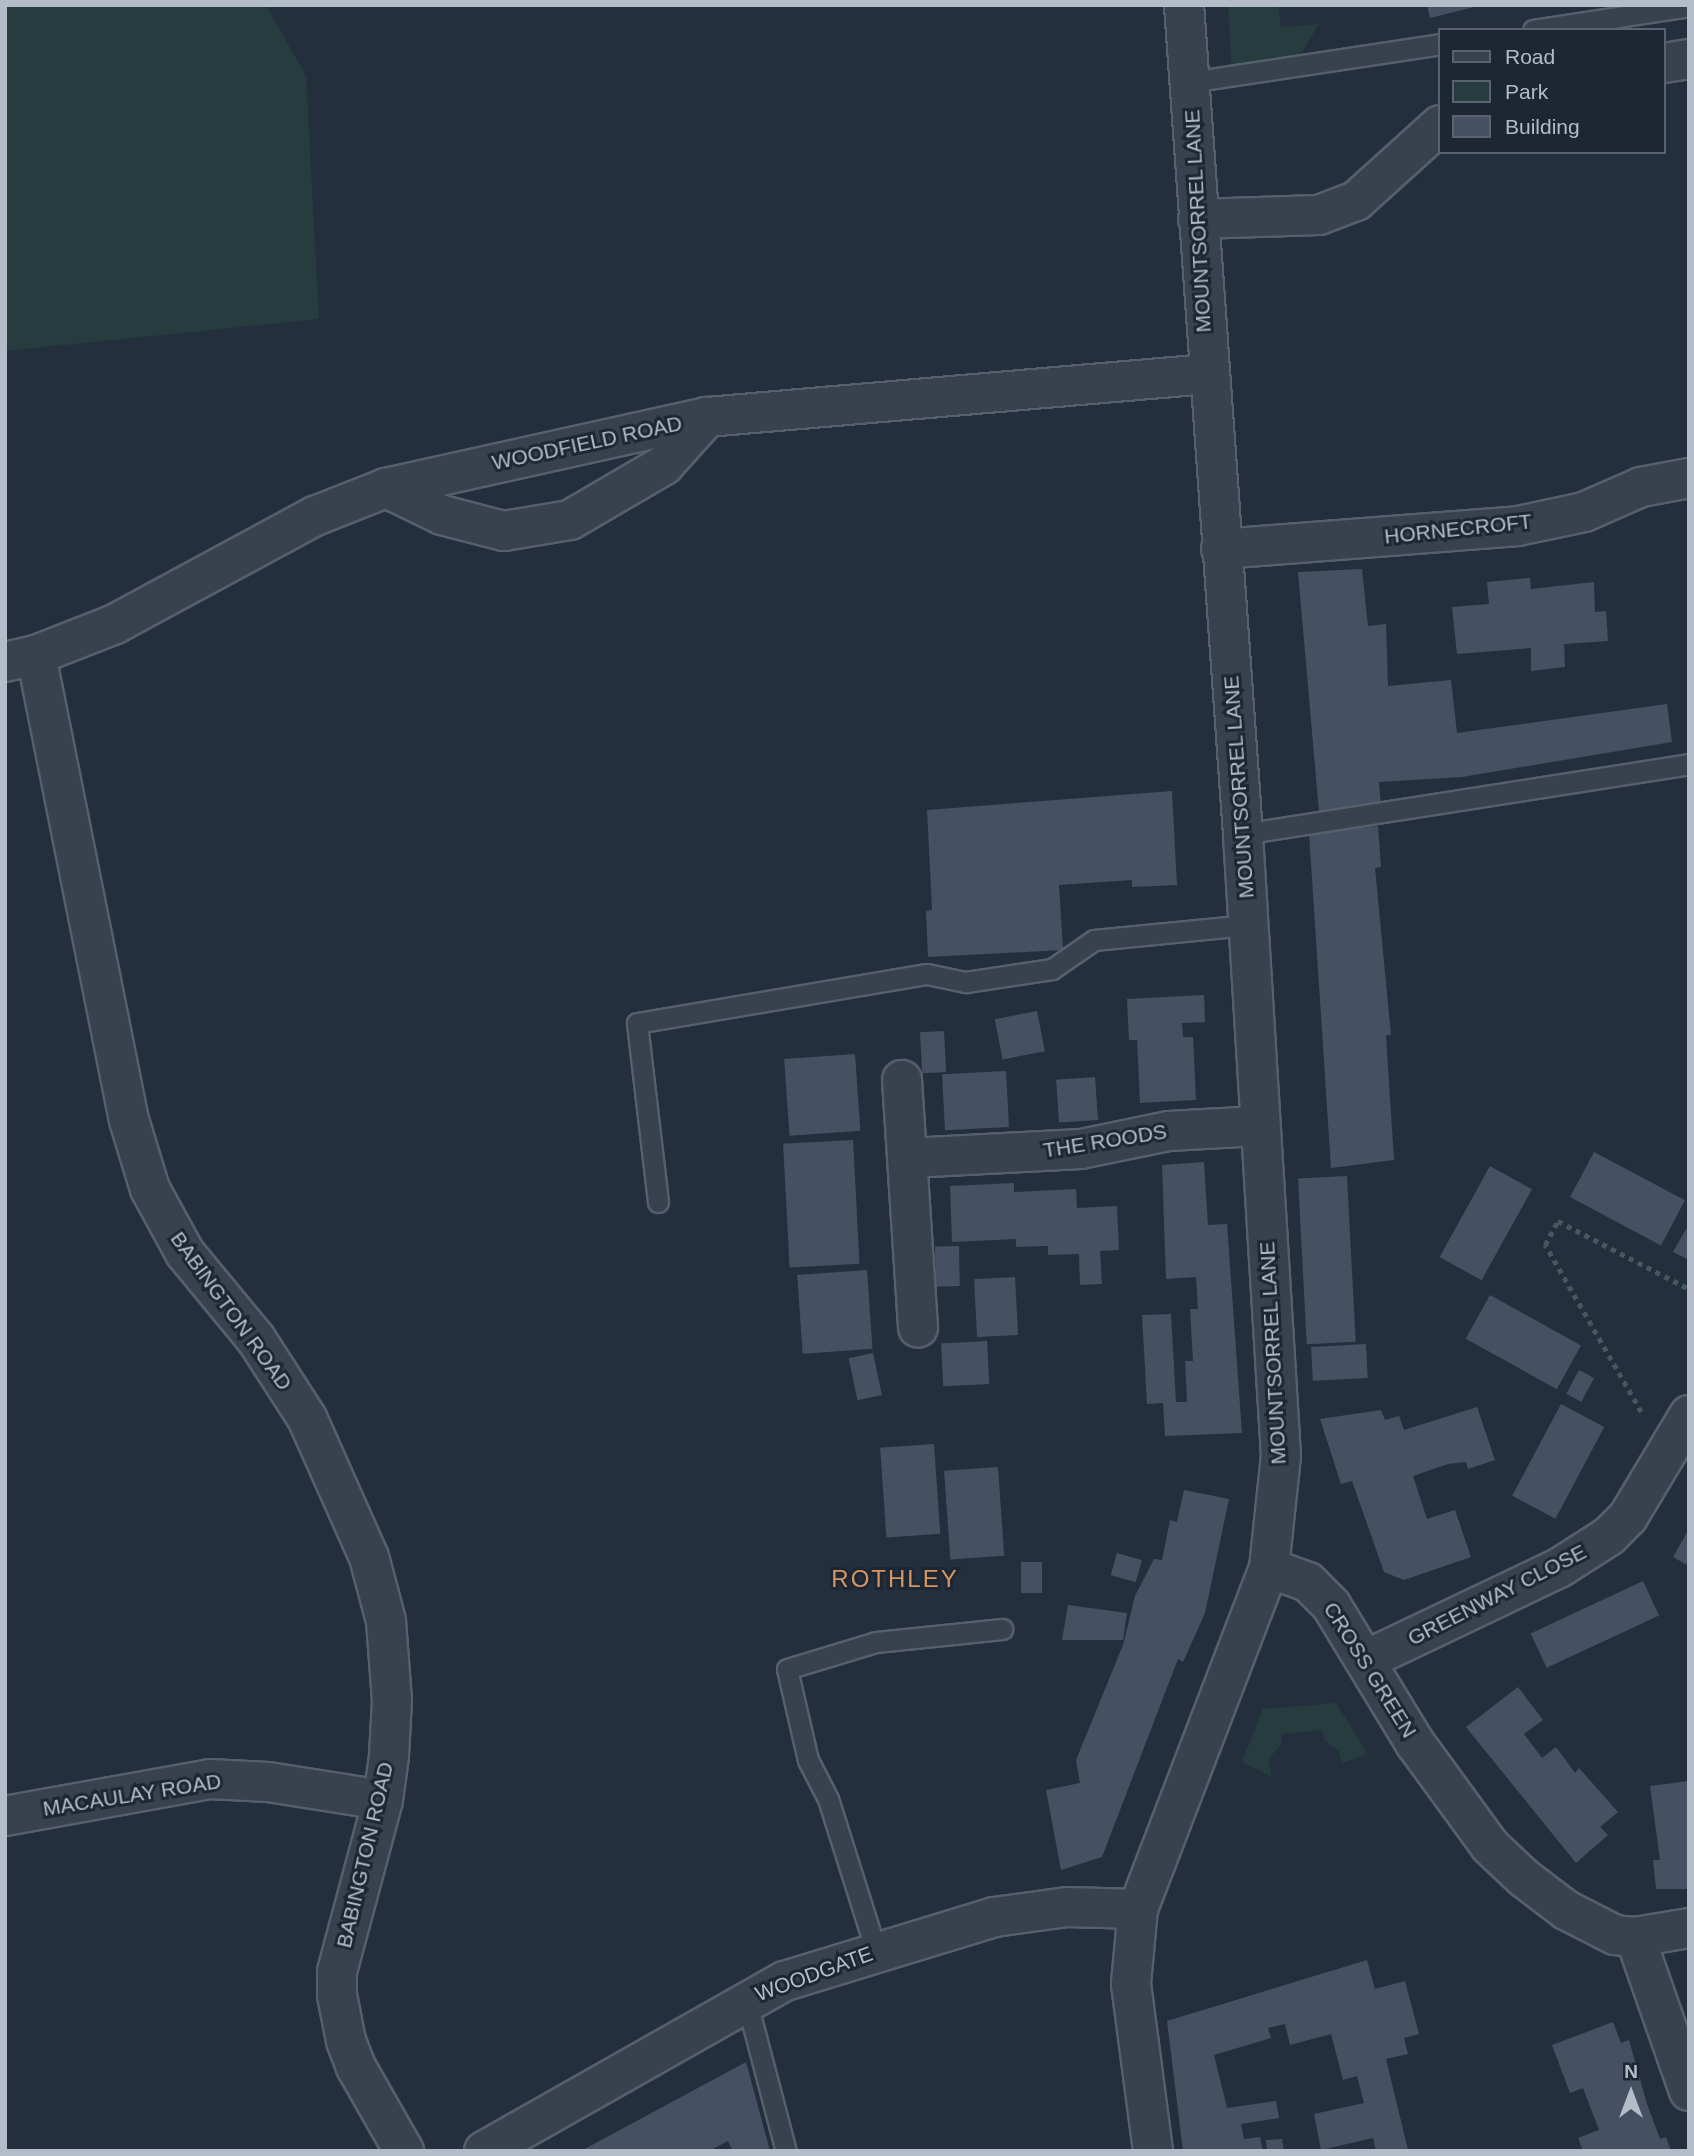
<!DOCTYPE html>
<style>
body{margin:0}
#map{position:relative;width:1694px;height:2156px;overflow:hidden;background:#242f3e;font-family:Arial,sans-serif}
div>[style]{position:absolute}
.green>*{inset:0;background:#263c3f}
.building>*{inset:0;background:#455162;transform-origin:0 0}
.path>*{height:4.5px;margin-top:-2.25px;transform-origin:0;background:repeating-linear-gradient(90deg,#44595c 0 5px,transparent 0 10px)}
.roads{filter:drop-shadow(2px 0 #565f6c) drop-shadow(-2px 0 #565f6c) drop-shadow(0 2px #565f6c) drop-shadow(0 -2px #565f6c)}
.service>*{height:19px;margin:-9.5px;padding:0 9.5px;transform-origin:9.5px;border-radius:9.5px;background:#38414e}
.minor>*{height:38px;margin:-19px;padding:0 19px;transform-origin:19px;border-radius:19px;background:#38414e}
.tertiary>*{height:38px;margin:-19px;padding:0 19px;transform-origin:19px;border-radius:19px;background:#38414e}
span{translate:-50% -50%;white-space:nowrap;text-align:center;line-height:1.15;-webkit-text-stroke:6px #1d2633;paint-order:stroke}
.street-label{font-size:21px;color:#b4bcc9}
.quarter-label{font-size:24px;color:#d59563;letter-spacing:2px}
.frame{position:absolute;inset:0;border:7px solid #b4bcc9;pointer-events:none}
.legend{position:absolute;left:1438px;top:28px;width:228px;height:126px;box-sizing:border-box;background:#1d2633;border:2px solid #59626f;margin:0;padding:9px 12px;list-style:none;font-size:21px;color:#b4bcc9}
.legend li{display:flex;align-items:center;gap:14px;height:35px}
.legend b{width:35px;border:2px solid #59626f}
.north{position:absolute;left:1596px;top:2058px;width:70px;height:70px;-webkit-text-stroke:5px #1d2633;paint-order:stroke;rotate:0deg;font-size:19px;font-weight:700;line-height:28px;text-align:center;color:#b4bcc9}
.north::after{content:'';display:block;margin:auto;width:24px;height:32px;background:#b4bcc9;clip-path:polygon(50% 0,100% 100%,50% 72%,0 100%)}
</style>
<div id="map">
<div class="green">
<i style="clip-path:polygon(5px 5px,266px 5px,306px 76px,319px 319px,5px 351px)"></i>
<i style="clip-path:polygon(1228px 5px,1278px 5px,1281px 27px,1319px 24px,1298px 59px,1232px 76px)"></i>
<i style="clip-path:polygon(1336px 1703px,1368px 1754px,1342px 1763px,1339px 1751px,1324px 1740px,1322px 1730px,1281px 1734px,1282px 1743px,1268px 1760px,1272px 1777px,1242px 1762px,1263px 1709px)"></i>
</div>
<div class="building">
<i style="clip-path:polygon(1427px 5px,1478px 5px,1478px 6px,1430px 18px)"></i>
<i style="clip-path:polygon(1362px 569px,1368px 626px,1386px 624px,1388px 686px,1451px 680px,1457px 733px,1667px 704px,1672px 742px,1462px 777px,1379px 782px,1381px 807px,1319px 812px,1298px 572px)"></i>
<i style="clip-path:polygon(1530px 578px,1531px 589px,1594px 582px,1595px 612px,1606px 611px,1608px 641px,1564px 644px,1565px 667px,1531px 671px,1531px 648px,1457px 654px,1452px 607px,1489px 604px,1487px 582px)"></i>
<i style="clip-path:polygon(1172px 791px,1177px 885px,1132px 887px,1132px 880px,1059px 885px,1063px 950px,928px 957px,926px 911px,932px 910px,927px 810px)"></i>
<i style="clip-path:polygon(1378px 826px,1381px 867px,1375px 868px,1391px 1035px,1386px 1035px,1394px 1160px,1331px 1168px,1309px 833px)"></i>
<i style="clip-path:polygon(1204px 995px,1205px 1022px,1182px 1023px,1183px 1037px,1193px 1037px,1196px 1100px,1140px 1103px,1137px 1040px,1129px 1040px,1127px 999px)"></i>
<i style="left:1037px;top:1011px;width:41px;height:43px;rotate:79deg"></i>
<i style="left:944px;top:1031px;width:41px;height:24px;rotate:87deg"></i>
<i style="left:855px;top:1054px;width:77px;height:71px;rotate:86deg"></i>
<i style="left:1006px;top:1071px;width:56px;height:64px;rotate:87deg"></i>
<i style="left:1095px;top:1077px;width:43px;height:39px;rotate:86deg"></i>
<i style="left:853px;top:1140px;width:124px;height:70px;rotate:87deg"></i>
<i style="left:1594px;top:1152px;width:103px;height:51px;rotate:28deg"></i>
<i style="clip-path:polygon(1204px 1162px,1208px 1225px,1227px 1224px,1242px 1433px,1165px 1436px,1163px 1403px,1147px 1404px,1142px 1315px,1171px 1314px,1176px 1402px,1187px 1402px,1185px 1361px,1193px 1361px,1190px 1309px,1198px 1309px,1196px 1277px,1166px 1279px,1162px 1165px)"></i>
<i style="left:1490px;top:1166px;width:48px;height:104px;rotate:29deg"></i>
<i style="left:1347px;top:1176px;width:166px;height:49px;rotate:87deg"></i>
<i style="clip-path:polygon(1014px 1183px,1014px 1192px,1076px 1189px,1077px 1208px,1117px 1206px,1119px 1250px,1100px 1251px,1102px 1284px,1080px 1285px,1079px 1254px,1048px 1255px,1048px 1246px,1016px 1247px,1016px 1239px,952px 1242px,950px 1186px)"></i>
<i style="clip-path:polygon(1689px 1224px,1689px 1260px,1673px 1252px)"></i>
<i style="left:959px;top:1246px;width:40px;height:24px;rotate:89deg"></i>
<i style="left:867px;top:1270px;width:79px;height:70px;rotate:86deg"></i>
<i style="left:1015px;top:1277px;width:58px;height:41px;rotate:87deg"></i>
<i style="left:1490px;top:1295px;width:104px;height:50px;rotate:29deg"></i>
<i style="left:987px;top:1341px;width:43px;height:46px;rotate:87deg"></i>
<i style="left:1366px;top:1344px;width:34px;height:55px;rotate:87deg"></i>
<i style="left:873px;top:1353px;width:43px;height:25px;rotate:78deg"></i>
<i style="left:1579px;top:1370px;width:17px;height:27px;rotate:28deg"></i>
<i style="left:1561px;top:1404px;width:49px;height:104px;rotate:28deg"></i>
<i style="clip-path:polygon(1477px 1407px,1495px 1460px,1468px 1469px,1466px 1462px,1448px 1464px,1413px 1476px,1427px 1519px,1455px 1510px,1471px 1557px,1404px 1580px,1384px 1572px,1352px 1481px,1341px 1484px,1320px 1419px,1381px 1410px,1385px 1420px,1399px 1416px,1404px 1430px)"></i>
<i style="left:934px;top:1444px;width:90px;height:54px;rotate:86deg"></i>
<i style="left:998px;top:1467px;width:89px;height:54px;rotate:86deg"></i>
<i style="clip-path:polygon(1184px 1490px,1229px 1499px,1205px 1613px,1183px 1662px,1178px 1659px,1102px 1857px,1061px 1870px,1046px 1790px,1080px 1783px,1076px 1760px,1123px 1645px,1135px 1596px,1154px 1559px,1162px 1560px,1170px 1520px,1177px 1522px)"></i>
<i style="clip-path:polygon(1689px 1529px,1689px 1566px,1673px 1557px)"></i>
<i style="left:1117px;top:1553px;width:26px;height:23px;rotate:16deg"></i>
<i style="left:1021px;top:1562px;width:21px;height:31px"></i>
<i style="left:1643px;top:1581px;width:38px;height:124px;rotate:65deg"></i>
<i style="clip-path:polygon(1068px 1605px,1127px 1613px,1123px 1640px,1062px 1640px)"></i>
<i style="clip-path:polygon(1518px 1687px,1543px 1720px,1524px 1734px,1542px 1758px,1556px 1747px,1575px 1773px,1579px 1768px,1618px 1812px,1600px 1827px,1608px 1835px,1576px 1863px,1466px 1727px)"></i>
<i style="clip-path:polygon(1689px 1781px,1689px 1889px,1656px 1889px,1653px 1860px,1660px 1860px,1650px 1786px)"></i>
<i style="clip-path:polygon(1367px 1960px,1375px 1989px,1405px 1981px,1419px 2034px,1404px 2038px,1408px 2054px,1386px 2059px,1408px 2150px,1376px 2151px,1373px 2138px,1321px 2150px,1314px 2114px,1364px 2103px,1357px 2076px,1343px 2080px,1331px 2034px,1290px 2045px,1285px 2024px,1268px 2028px,1271px 2038px,1214px 2055px,1227px 2108px,1276px 2101px,1279px 2118px,1241px 2124px,1244px 2139px,1260px 2137px,1263px 2151px,1183px 2151px,1167px 2021px)"></i>
<i style="clip-path:polygon(1613px 2022px,1621px 2043px,1629px 2040px,1647px 2104px,1660px 2139px,1666px 2137px,1671px 2151px,1583px 2151px,1578px 2138px,1599px 2130px,1583px 2088px,1570px 2093px,1552px 2045px)"></i>
<i style="clip-path:polygon(746px 2062px,770px 2151px,733px 2151px,728px 2141px,709px 2151px,581px 2151px)"></i>
<i style="clip-path:polygon(1282px 2139px,1284px 2151px,1267px 2151px,1266px 2140px)"></i>
</div>
<div class="path">
<i style="left:1641px;top:1412px;width:193px;rotate:-119.9deg"></i>
<i style="left:1545px;top:1245px;width:27px;rotate:-62deg"></i>
<i style="left:1558px;top:1221px;width:148px;rotate:27.4deg"></i>
</div>
<div class="roads">
<div class="service">
<i style="left:1533px;top:30px;width:158px;rotate:-8.7deg"></i>
<i style="left:1190px;top:82px;width:253px;rotate:-8.6deg"></i>
<i style="left:1243px;top:834px;width:451px;rotate:-8.9deg"></i>
<i style="left:658px;top:1202px;width:180px;rotate:-96.7deg"></i>
<i style="left:637px;top:1023px;width:294px;rotate:-9.6deg"></i>
<i style="left:927px;top:974px;width:40px;rotate:12deg"></i>
<i style="left:966px;top:982px;width:87px;rotate:-8.6deg"></i>
<i style="left:1052px;top:969px;width:51px;rotate:-34.6deg"></i>
<i style="left:1094px;top:940px;width:155px;rotate:-5.6deg"></i>
<i style="left:876px;top:1951px;width:159px;rotate:-107.5deg"></i>
<i style="left:828px;top:1799px;width:44px;rotate:-117.1deg"></i>
<i style="left:808px;top:1760px;width:93px;rotate:-103deg"></i>
<i style="left:787px;top:1669px;width:93px;rotate:-16.9deg"></i>
<i style="left:876px;top:1642px;width:127px;rotate:-5.9deg"></i>
<i style="left:746px;top:1999px;width:157px;rotate:75.3deg"></i>
</div>
<div class="minor">
<i style="left:1664px;top:63px;width:25px;rotate:-9deg"></i>
<i style="left:1198px;top:219px;width:121px;rotate:-1.9deg"></i>
<i style="left:1319px;top:215px;width:40px;rotate:-21deg"></i>
<i style="left:1356px;top:201px;width:113px;rotate:-42.1deg"></i>
<i style="left:386px;top:488px;width:62px;rotate:25.7deg"></i>
<i style="left:442px;top:515px;width:64px;rotate:14.5deg"></i>
<i style="left:504px;top:531px;width:67px;rotate:-9.5deg"></i>
<i style="left:570px;top:520px;width:109px;rotate:-30.3deg"></i>
<i style="left:664px;top:465px;width:64px;rotate:-48.1deg"></i>
<i style="left:1221px;top:549px;width:298px;rotate:-4.4deg"></i>
<i style="left:1518px;top:526px;width:67px;rotate:-12deg"></i>
<i style="left:1584px;top:512px;width:62px;rotate:-23.7deg"></i>
<i style="left:1641px;top:487px;width:49px;rotate:-10.6deg"></i>
<i style="left:36px;top:655px;width:474px;rotate:78.7deg"></i>
<i style="left:129px;top:1120px;width:72px;rotate:73.1deg"></i>
<i style="left:150px;top:1189px;width:73px;rotate:61.3deg"></i>
<i style="left:185px;top:1253px;width:112px;rotate:50.5deg"></i>
<i style="left:256px;top:1339px;width:94px;rotate:57.2deg"></i>
<i style="left:307px;top:1418px;width:152px;rotate:66deg"></i>
<i style="left:369px;top:1557px;width:66px;rotate:75.1deg"></i>
<i style="left:386px;top:1621px;width:79px;rotate:85.7deg"></i>
<i style="left:392px;top:1700px;width:56px;rotate:93.1deg"></i>
<i style="left:389px;top:1756px;width:44px;rotate:97.8deg"></i>
<i style="left:383px;top:1800px;width:178px;rotate:105deg"></i>
<i style="left:337px;top:1972px;width:23px;rotate:90deg"></i>
<i style="left:337px;top:1995px;width:47px;rotate:78.9deg"></i>
<i style="left:346px;top:2041px;width:28px;rotate:69deg"></i>
<i style="left:356px;top:2067px;width:97px;rotate:60.3deg"></i>
<i style="left:5px;top:662px;width:32px;rotate:-13deg"></i>
<i style="left:36px;top:655px;width:85px;rotate:-21.4deg"></i>
<i style="left:115px;top:624px;width:227px;rotate:-28.4deg"></i>
<i style="left:315px;top:516px;width:76px;rotate:-21.5deg"></i>
<i style="left:386px;top:488px;width:329px;rotate:-12.5deg"></i>
<i style="left:707px;top:417px;width:503px;rotate:-4.91deg"></i>
<i style="left:902px;top:1080px;width:248px;rotate:86.3deg"></i>
<i style="left:909px;top:1158px;width:172px;rotate:-3deg"></i>
<i style="left:1081px;top:1149px;width:90px;rotate:-11.6deg"></i>
<i style="left:1169px;top:1131px;width:90px;rotate:-3.2deg"></i>
<i style="left:1269px;top:1568px;width:41px;rotate:19.7deg"></i>
<i style="left:1308px;top:1582px;width:33px;rotate:45deg"></i>
<i style="left:1331px;top:1605px;width:162px;rotate:58.7deg"></i>
<i style="left:1415px;top:1743px;width:127px;rotate:53.9deg"></i>
<i style="left:1490px;top:1846px;width:47px;rotate:43.3deg"></i>
<i style="left:1524px;top:1878px;width:53px;rotate:37.3deg"></i>
<i style="left:1566px;top:1910px;width:55px;rotate:27deg"></i>
<i style="left:1615px;top:1935px;width:20px;rotate:6deg"></i>
<i style="left:1635px;top:1937px;width:55px;rotate:-9.5deg"></i>
<i style="left:1366px;top:1660px;width:214px;rotate:-25.5deg"></i>
<i style="left:1559px;top:1568px;width:59px;rotate:-32.6deg"></i>
<i style="left:1609px;top:1536px;width:27px;rotate:-45deg"></i>
<i style="left:1628px;top:1517px;width:119px;rotate:-59.1deg"></i>
<i style="left:5px;top:1816px;width:208px;rotate:-10.2deg"></i>
<i style="left:210px;top:1779px;width:58px;rotate:3deg"></i>
<i style="left:268px;top:1782px;width:116px;rotate:8.9deg"></i>
<i style="left:1635px;top:1937px;width:163px;rotate:70.7deg"></i>
</div>
<div class="tertiary">
<i style="left:484px;top:2151px;width:346px;rotate:-29.5deg"></i>
<i style="left:785px;top:1981px;width:219px;rotate:-17deg"></i>
<i style="left:994px;top:1917px;width:74px;rotate:-7.8deg"></i>
<i style="left:1067px;top:1907px;width:71px;rotate:1.6deg"></i>
<i style="left:1153px;top:2151px;width:169px;rotate:-97.5deg"></i>
<i style="left:1131px;top:1983px;width:74px;rotate:-84.6deg"></i>
<i style="left:1138px;top:1909px;width:365px;rotate:-69deg"></i>
<i style="left:1269px;top:1568px;width:113px;rotate:-83.9deg"></i>
<i style="left:1281px;top:1456px;width:623px;rotate:-93.5deg"></i>
<i style="left:1243px;top:834px;width:831px;rotate:-94.07deg"></i>
</div>
</div>
<div class="street-label">
<span style="left:1198px;top:221px;rotate:-93deg">MOUNTSORREL LANE</span>
<span style="left:587px;top:443px;rotate:-12deg">WOODFIELD ROAD</span>
<span style="left:1458px;top:529px;rotate:-6deg">HORNECROFT</span>
<span style="left:1239px;top:787px;rotate:-94deg">MOUNTSORREL LANE</span>
<span style="left:1105px;top:1141px;rotate:-9deg">THE ROODS</span>
<span style="left:231px;top:1311px;rotate:54deg">BABINGTON ROAD</span>
<span style="left:1273px;top:1353px;rotate:-93deg">MOUNTSORREL LANE</span>
<span style="left:1497px;top:1595px;rotate:-27deg">GREENWAY CLOSE</span>
<span style="left:1370px;top:1670px;rotate:58deg">CROSS GREEN</span>
<span style="left:132px;top:1795px;rotate:-9deg">MACAULAY ROAD</span>
<span style="left:365px;top:1855px;rotate:-77deg">BABINGTON ROAD</span>
<span style="left:814px;top:1974px;rotate:-20deg">WOODGATE</span>
</div>
<div class="quarter-label">
<span style="left:895px;top:1579px">ROTHLEY</span>
</div>
<div class="frame"></div>
<ul class="legend">
<li><b style="height:9px;background:#38414e"></b>Road</li>
<li><b style="height:19px;background:#263c3f"></b>Park</li>
<li><b style="height:19px;background:#455162"></b>Building</li>
</ul>
<div class="north">N</div>
</div>
